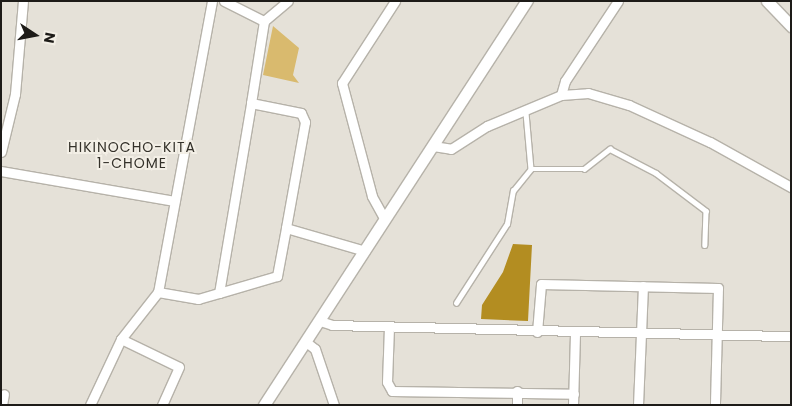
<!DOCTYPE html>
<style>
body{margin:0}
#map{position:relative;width:792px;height:406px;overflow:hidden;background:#e5e1d8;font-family:Poppins,sans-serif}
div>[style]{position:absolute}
.green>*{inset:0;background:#d9ba6e}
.water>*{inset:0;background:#b38d21}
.roads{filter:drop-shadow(1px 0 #b6b2a9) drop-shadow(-1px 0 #b6b2a9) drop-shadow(0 1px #b6b2a9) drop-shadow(0 -1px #b6b2a9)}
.service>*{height:4.5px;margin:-2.25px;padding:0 2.25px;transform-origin:2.25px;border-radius:2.25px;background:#fff}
.minor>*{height:9px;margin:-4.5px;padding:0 4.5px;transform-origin:4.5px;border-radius:4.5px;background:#fff}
.tertiary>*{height:11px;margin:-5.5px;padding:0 5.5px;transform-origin:5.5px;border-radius:5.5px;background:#fff}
span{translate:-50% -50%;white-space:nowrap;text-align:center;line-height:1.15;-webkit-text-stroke:4px #f3efe6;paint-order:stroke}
.neighbourhood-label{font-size:14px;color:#34312a;letter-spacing:1px}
.frame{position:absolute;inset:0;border:2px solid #1d1b18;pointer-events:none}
.north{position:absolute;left:10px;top:10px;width:50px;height:50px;-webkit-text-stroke:4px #f3efe6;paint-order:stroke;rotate:101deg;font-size:14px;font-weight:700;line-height:20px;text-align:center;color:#1d1b18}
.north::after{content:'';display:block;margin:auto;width:18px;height:22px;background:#1d1b18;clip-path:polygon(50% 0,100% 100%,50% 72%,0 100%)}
</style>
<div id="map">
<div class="green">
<i style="clip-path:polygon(273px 26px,299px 48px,293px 75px,299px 83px,263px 75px)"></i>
</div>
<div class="water">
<i style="clip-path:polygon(513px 244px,532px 245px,528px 321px,481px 319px,482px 305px,503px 272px)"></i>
</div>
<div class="roads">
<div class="service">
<i style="left:526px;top:113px;width:56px;rotate:84.9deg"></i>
<i style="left:531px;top:169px;width:53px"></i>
<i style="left:584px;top:169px;width:33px;rotate:-38deg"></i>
<i style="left:610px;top:149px;width:52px;rotate:27.6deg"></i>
<i style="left:656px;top:173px;width:63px;rotate:37.2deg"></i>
<i style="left:706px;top:211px;width:34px;rotate:92deg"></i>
<i style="left:456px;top:303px;width:94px;rotate:-57.2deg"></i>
<i style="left:507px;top:224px;width:34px;rotate:-80deg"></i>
<i style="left:513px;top:191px;width:28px;rotate:-51deg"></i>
</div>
<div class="minor">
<i style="left:212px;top:1px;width:296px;rotate:100.5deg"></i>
<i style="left:158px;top:292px;width:41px;rotate:9.9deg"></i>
<i style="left:198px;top:299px;width:22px;rotate:-16deg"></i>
<i style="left:224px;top:1px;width:45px;rotate:26.6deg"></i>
<i style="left:264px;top:21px;width:83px;rotate:99deg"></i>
<i style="left:264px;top:21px;width:31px;rotate:-40deg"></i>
<i style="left:561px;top:95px;width:15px;rotate:-74deg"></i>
<i style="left:565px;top:81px;width:96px;rotate:-56.5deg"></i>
<i style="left:433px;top:146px;width:18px;rotate:9deg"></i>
<i style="left:451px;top:149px;width:43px;rotate:-32.6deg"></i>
<i style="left:487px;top:126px;width:80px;rotate:-22.7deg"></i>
<i style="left:561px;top:95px;width:27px;rotate:-4deg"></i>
<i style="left:588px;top:93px;width:43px;rotate:16.3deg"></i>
<i style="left:629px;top:105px;width:89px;rotate:24.6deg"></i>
<i style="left:710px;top:142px;width:93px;rotate:29.1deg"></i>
<i style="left:1px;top:152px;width:60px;rotate:-76.4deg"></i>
<i style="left:15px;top:94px;width:93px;rotate:-85.1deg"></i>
<i style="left:1px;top:171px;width:176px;rotate:9.8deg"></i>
<i style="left:384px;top:218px;width:25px;rotate:-119deg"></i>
<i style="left:372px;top:196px;width:117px;rotate:-104.9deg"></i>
<i style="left:342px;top:83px;width:98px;rotate:-57.1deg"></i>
<i style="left:286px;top:228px;width:49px;rotate:100.6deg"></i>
<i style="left:277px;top:276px;width:60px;rotate:163.7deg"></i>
<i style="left:219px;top:293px;width:193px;rotate:-80.4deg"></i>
<i style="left:251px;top:103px;width:51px;rotate:11.3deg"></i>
<i style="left:301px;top:113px;width:10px;rotate:66deg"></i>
<i style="left:305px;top:122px;width:108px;rotate:100.2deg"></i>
<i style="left:286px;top:228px;width:82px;rotate:16.2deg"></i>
<i style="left:320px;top:321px;width:13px;rotate:18deg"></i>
<i style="left:332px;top:325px;width:459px;rotate:1.4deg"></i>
<i style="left:389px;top:327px;width:55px;rotate:92.1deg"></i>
<i style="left:387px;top:382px;width:10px;rotate:61deg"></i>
<i style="left:392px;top:391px;width:182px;rotate:0.9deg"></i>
<i style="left:537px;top:332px;width:48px;rotate:-85.2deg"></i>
<i style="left:541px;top:284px;width:177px;rotate:1.3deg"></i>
<i style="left:718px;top:288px;width:117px;rotate:91.5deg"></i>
<i style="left:121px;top:339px;width:64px;rotate:25.8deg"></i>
<i style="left:179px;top:367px;width:42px;rotate:114.1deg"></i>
<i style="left:306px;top:342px;width:11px;rotate:38deg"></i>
<i style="left:315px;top:349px;width:59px;rotate:71.3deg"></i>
<i style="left:2px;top:405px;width:11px;rotate:-80deg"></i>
<i style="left:90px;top:405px;width:73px;rotate:-64.8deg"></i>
<i style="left:121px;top:339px;width:60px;rotate:-51.8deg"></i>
<i style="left:517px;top:405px;width:14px;rotate:-90deg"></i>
<i style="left:573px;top:405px;width:72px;rotate:-88.4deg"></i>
<i style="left:638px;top:405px;width:119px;rotate:-87.6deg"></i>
</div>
<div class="tertiary">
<i style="left:767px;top:1px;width:35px;rotate:46deg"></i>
<i style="left:264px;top:405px;width:482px;rotate:-57deg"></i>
</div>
</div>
<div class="neighbourhood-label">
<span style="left:132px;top:155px">HIKINOCHO-KITA<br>1-CHOME</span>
</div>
<div class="frame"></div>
<div class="north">N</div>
</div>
